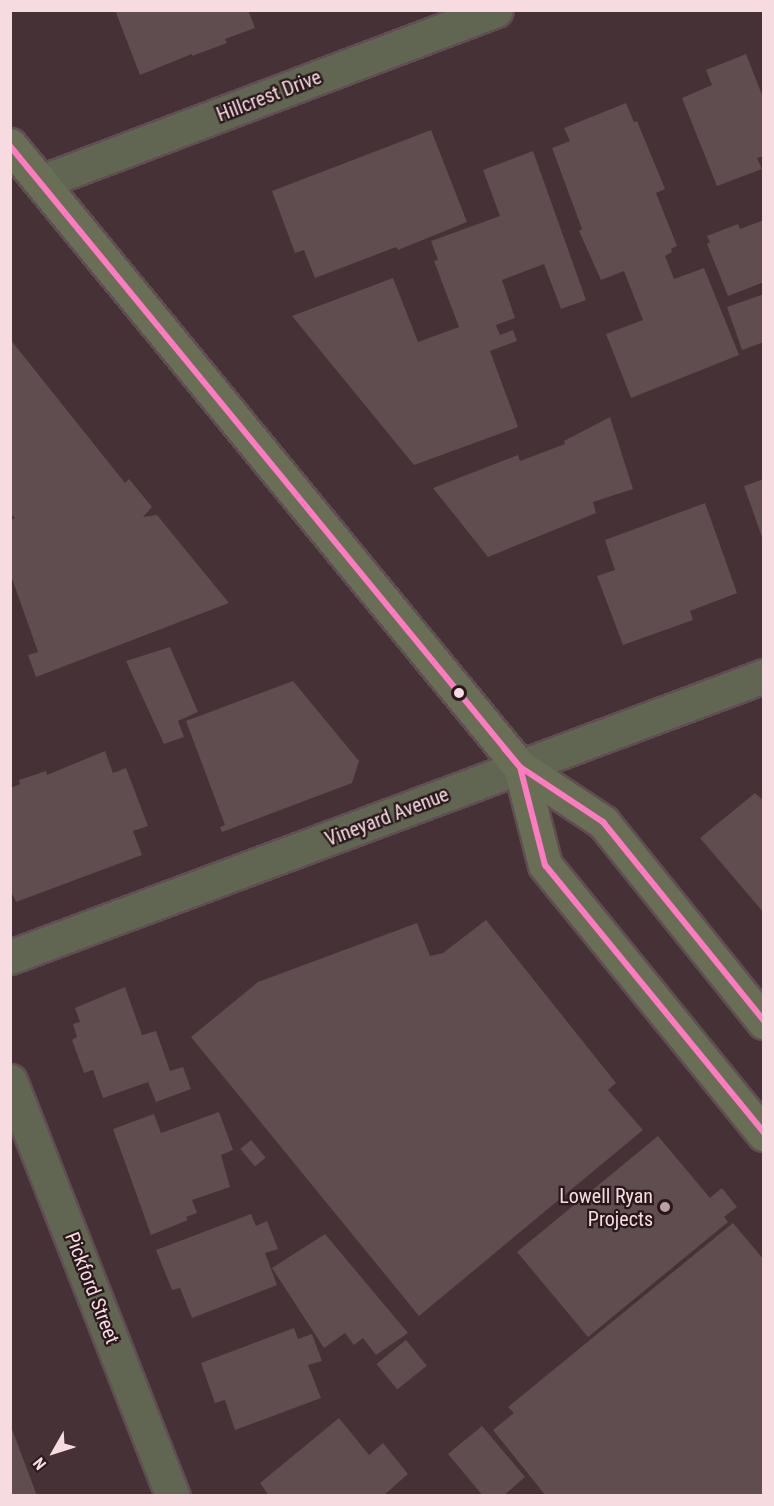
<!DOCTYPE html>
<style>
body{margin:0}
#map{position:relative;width:774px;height:1506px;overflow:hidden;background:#463136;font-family:"Roboto Condensed",sans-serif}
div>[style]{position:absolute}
.building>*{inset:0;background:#5f4d4f;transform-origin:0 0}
.roads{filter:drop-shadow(2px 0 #604e52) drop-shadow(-2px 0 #604e52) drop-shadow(0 2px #604e52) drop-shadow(0 -2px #604e52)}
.street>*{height:33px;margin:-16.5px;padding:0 16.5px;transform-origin:16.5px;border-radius:16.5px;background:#606651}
.secondary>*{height:33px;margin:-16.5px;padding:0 16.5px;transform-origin:16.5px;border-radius:16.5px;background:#696f55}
.bus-1>*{height:6px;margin:-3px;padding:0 3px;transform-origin:3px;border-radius:3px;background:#fe7ac1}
.dots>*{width:16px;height:16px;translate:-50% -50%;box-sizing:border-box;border:3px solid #29171b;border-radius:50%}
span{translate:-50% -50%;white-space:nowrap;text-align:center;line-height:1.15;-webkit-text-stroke:4.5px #29171b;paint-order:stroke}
.street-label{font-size:20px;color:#f6dce1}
.poi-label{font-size:20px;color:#f6dce1}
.right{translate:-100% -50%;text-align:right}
.frame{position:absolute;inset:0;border:12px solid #f6dce1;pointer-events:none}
.north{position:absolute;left:24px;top:1422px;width:60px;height:60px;-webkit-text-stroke:4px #29171b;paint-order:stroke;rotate:231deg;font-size:16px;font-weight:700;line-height:24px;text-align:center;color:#f6dce1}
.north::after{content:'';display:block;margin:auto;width:21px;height:27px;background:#f6dce1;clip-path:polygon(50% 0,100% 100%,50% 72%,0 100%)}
</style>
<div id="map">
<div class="building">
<i style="clip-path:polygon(115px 10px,248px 10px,255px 28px,225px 39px,227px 43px,192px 56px,192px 54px,140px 75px)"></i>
<i style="clip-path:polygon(746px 54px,764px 100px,764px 156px,757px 158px,762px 169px,717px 186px,682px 98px,712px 85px,706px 70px)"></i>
<i style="clip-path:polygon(626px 103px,634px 122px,637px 121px,665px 189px,656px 193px,677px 246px,671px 249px,672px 252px,665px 256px,674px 279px,704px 268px,739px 355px,631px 398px,606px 334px,643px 320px,624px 271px,601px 280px,579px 231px,582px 229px,552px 148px,570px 141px,564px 128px)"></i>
<i style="clip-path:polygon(431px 130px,467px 222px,398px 250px,396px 247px,315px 278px,304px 250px,295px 253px,272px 191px)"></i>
<i style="clip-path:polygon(533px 151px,586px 300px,561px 309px,544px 264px,502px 280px,515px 318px,496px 325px,500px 335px,513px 330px,517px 341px,490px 351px,518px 427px,414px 465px,292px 316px,393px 278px,418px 342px,459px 327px,434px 261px,438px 260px,431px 241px,500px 216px,483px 170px)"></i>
<i style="clip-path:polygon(764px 220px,764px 282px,728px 296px,707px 244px,710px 242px,707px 236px,738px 224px,740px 229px)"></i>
<i style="clip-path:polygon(764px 294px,764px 342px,742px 350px,727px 307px)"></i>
<i style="clip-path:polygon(10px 339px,125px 483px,129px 479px,152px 507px,143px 517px,157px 515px,229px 603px,36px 677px,28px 655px,38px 652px,10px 573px,10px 520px,15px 518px,10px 513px)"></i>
<i style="clip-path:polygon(610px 417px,633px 489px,593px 502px,596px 513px,488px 557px,433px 488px,518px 455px,520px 461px,565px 444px,564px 441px)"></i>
<i style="clip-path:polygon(764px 479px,764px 540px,763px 540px,744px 486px)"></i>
<i style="clip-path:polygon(705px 503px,737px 593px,690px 611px,693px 620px,623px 645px,597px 576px,615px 570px,605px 540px)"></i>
<i style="clip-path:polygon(170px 647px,198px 712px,178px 721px,184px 737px,164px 744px,126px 661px)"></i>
<i style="clip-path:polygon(293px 681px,359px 761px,352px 783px,222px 832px,220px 827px,225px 825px,186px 721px)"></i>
<i style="clip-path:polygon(105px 751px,113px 773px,126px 768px,148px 826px,133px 831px,142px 855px,16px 902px,10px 889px,10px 788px,20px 784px,19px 780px,46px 771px,47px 775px)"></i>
<i style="clip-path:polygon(755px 793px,764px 801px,764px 913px,700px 838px)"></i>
<i style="clip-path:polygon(486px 920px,616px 1083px,608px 1090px,643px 1130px,419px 1316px,191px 1037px,258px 982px,417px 923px,430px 956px,443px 953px)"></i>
<i style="clip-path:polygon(125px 987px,142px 1035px,156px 1031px,170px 1071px,183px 1067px,191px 1089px,156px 1102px,148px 1082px,103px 1098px,93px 1070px,84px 1073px,72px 1040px,77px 1037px,73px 1024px,80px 1022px,75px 1008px)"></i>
<i style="clip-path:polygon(219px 1112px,233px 1150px,221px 1155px,230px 1187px,192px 1200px,197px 1213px,186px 1217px,188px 1220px,151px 1235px,113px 1129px,154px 1114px,161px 1133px)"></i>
<i style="clip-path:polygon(658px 1136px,710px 1198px,722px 1188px,737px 1207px,724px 1217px,728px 1222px,588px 1337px,517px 1252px)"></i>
<i style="left:251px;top:1140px;width:23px;height:14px;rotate:50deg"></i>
<i style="clip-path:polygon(251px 1214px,256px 1226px,267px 1221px,278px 1249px,265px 1253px,277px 1285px,192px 1318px,180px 1288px,172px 1290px,156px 1250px)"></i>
<i style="clip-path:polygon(733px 1223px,764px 1260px,764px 1496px,546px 1496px,493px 1430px,514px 1413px,508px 1407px)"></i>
<i style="clip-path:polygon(325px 1234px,408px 1333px,376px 1355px,363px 1338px,354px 1345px,345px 1333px,324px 1348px,272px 1268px)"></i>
<i style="clip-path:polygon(294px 1328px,298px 1339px,312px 1334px,322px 1361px,308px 1365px,321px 1398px,235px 1430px,225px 1400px,215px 1403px,201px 1363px)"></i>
<i style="left:406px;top:1340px;width:33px;height:38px;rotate:51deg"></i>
<i style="clip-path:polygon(339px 1418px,369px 1455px,383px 1443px,408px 1474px,383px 1496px,269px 1496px,260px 1483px)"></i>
<i style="clip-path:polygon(482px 1426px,525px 1477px,503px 1496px,483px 1496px,448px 1454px)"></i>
<i style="clip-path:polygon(12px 1429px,37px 1496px,10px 1496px)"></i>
</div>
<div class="roads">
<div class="street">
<i style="left:41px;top:182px;width:486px;rotate:-20.7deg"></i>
<i style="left:10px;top:957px;width:805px;rotate:-20.44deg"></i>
<i style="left:10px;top:1081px;width:446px;rotate:68.6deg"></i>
</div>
<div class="secondary">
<i style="left:10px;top:145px;width:804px;rotate:50.65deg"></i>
<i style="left:520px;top:767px;width:100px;rotate:33.5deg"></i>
<i style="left:603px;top:822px;width:257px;rotate:51.2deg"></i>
<i style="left:520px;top:767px;width:101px;rotate:75.7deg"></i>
<i style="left:545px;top:865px;width:347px;rotate:50.9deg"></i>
</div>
</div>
<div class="bus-1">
<i style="left:10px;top:146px;width:804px;rotate:50.61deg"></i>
<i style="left:520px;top:767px;width:101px;rotate:75.7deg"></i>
<i style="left:545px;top:865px;width:346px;rotate:50.7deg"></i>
<i style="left:504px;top:748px;width:25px;rotate:50deg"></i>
<i style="left:520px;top:767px;width:100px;rotate:33.5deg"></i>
<i style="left:603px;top:822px;width:256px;rotate:51deg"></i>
</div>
<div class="dots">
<i style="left:459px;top:693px;background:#f6dce1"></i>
<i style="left:665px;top:1207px;background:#b8a0a5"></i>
</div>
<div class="street-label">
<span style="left:269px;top:96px;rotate:-21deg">Hillcrest Drive</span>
<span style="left:387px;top:817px;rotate:-21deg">Vineyard Avenue</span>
<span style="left:92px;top:1288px;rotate:69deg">Pickford Street</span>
</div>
<div class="poi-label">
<span class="right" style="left:653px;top:1208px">Lowell Ryan<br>Projects</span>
</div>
<div class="frame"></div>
<div class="north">N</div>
</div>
